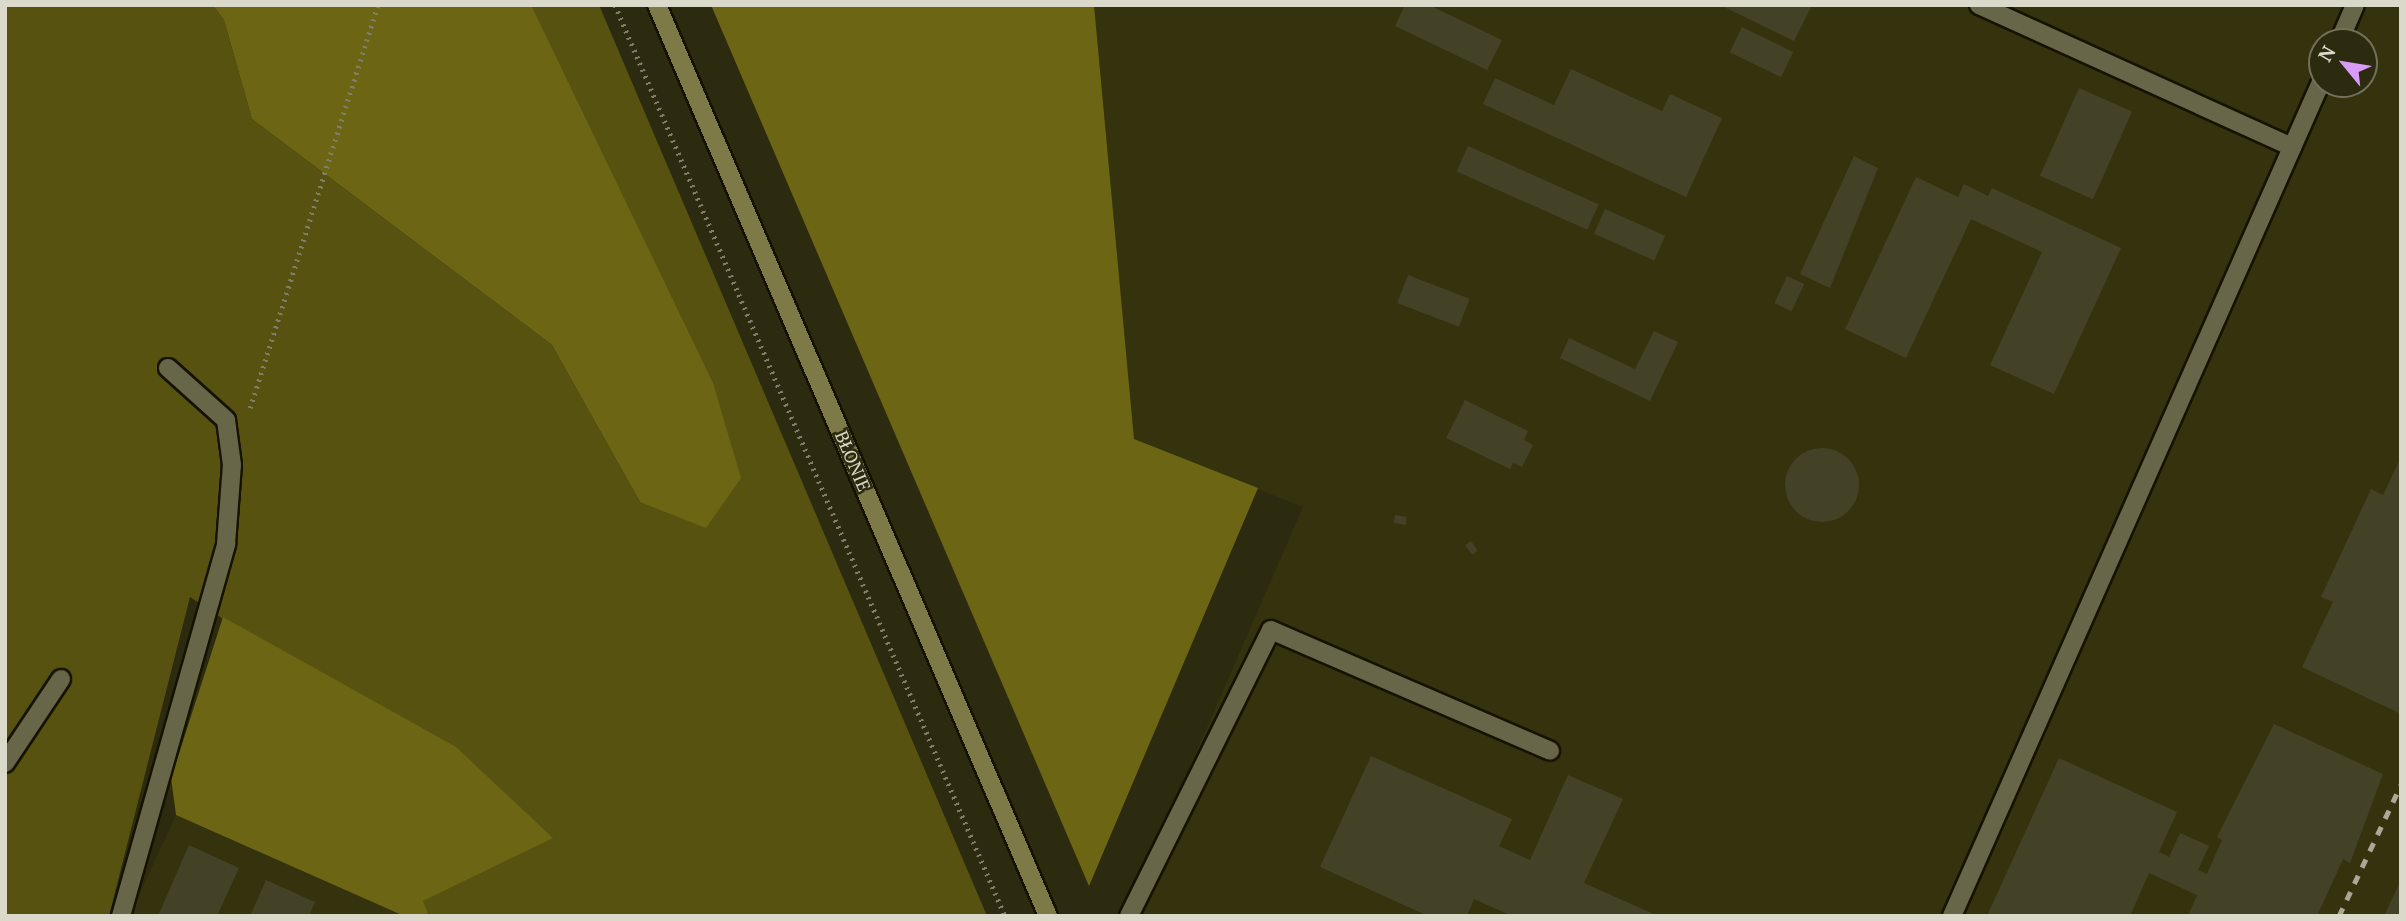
<!DOCTYPE html>
<meta charset="utf-8">
<style>
body{margin:0}
#map{position:relative;width:2406px;height:921px;overflow:hidden;background:#2d2b0f;font-family:"PT Serif",serif}
div>[style]{position:absolute}
.built>*{inset:0;background:#35320e}
.green>*{inset:0;background:#57520f}
.forest>*{inset:0;background:#6b6514}
.building>*{inset:0;background:#444226;transform-origin:0 0}
.round{border-radius:50%}
.path>*{height:4.5px;margin-top:-2.25px;transform-origin:0;background:repeating-linear-gradient(90deg,#807e68 0 2px,transparent 0 7px)}
.roads{filter:drop-shadow(2px 0 #151300) drop-shadow(-2px 0 #151300) drop-shadow(0 2px #151300) drop-shadow(0 -2px #151300)}
.lane>*{height:18px;margin:-9px;padding:0 9px;transform-origin:9px;border-radius:9px;background:#686649}
.secondary>*{height:18px;margin:-9px;padding:0 9px;transform-origin:9px;border-radius:9px;background:#7e7a47}
.rail>*{height:5px;margin-top:-2.5px;transform-origin:0;background:repeating-linear-gradient(90deg,#aaa996 0 9px,transparent 0 18px)}
span{translate:-50% -50%;white-space:nowrap;text-align:center;line-height:1.15;-webkit-text-stroke:5px #2d2b0f;paint-order:stroke}
.street-label{font-size:18px;color:#dbdaca}
.frame{position:absolute;inset:0;border:7px solid #dbdaca;pointer-events:none}
.north{position:absolute;left:2308px;top:28px;width:70px;height:70px;box-sizing:border-box;background:#2d2b0f;border:2px solid #73715a;border-radius:50%;rotate:300deg;font-size:19px;font-weight:700;line-height:28px;text-align:center;color:#dbdaca}
.north::after{content:'';display:block;margin:auto;width:24px;height:32px;background:#da9af7;clip-path:polygon(50% 0,100% 100%,50% 72%,0 100%)}
</style>
<div id="map">
<div class="built">
<i style="clip-path:polygon(evenodd,1094px 5px,2401px 5px,2401px 916px,1125px 916px,1303px 507px,1134px 440px,1094px 5px,2322px 42px,2364px 42px,2364px 84px,2322px 84px,2322px 42px)"></i>
<i style="clip-path:polygon(176px 815px,404px 916px,129px 916px)"></i>
</div>
<div class="green">
<i style="clip-path:polygon(5px 5px,213px 5px,224px 20px,252px 119px,552px 345px,640px 502px,531px 5px,599px 5px,987px 916px,429px 916px,422px 901px,552px 837px,190px 597px,109px 916px,5px 916px)"></i>
</div>
<div class="forest">
<i style="clip-path:polygon(213px 5px,531px 5px,713px 383px,741px 478px,706px 528px,640px 502px,552px 345px,252px 119px,224px 20px)"></i>
<i style="clip-path:polygon(711px 5px,1094px 5px,1134px 439px,1258px 488px,1089px 886px)"></i>
<i style="clip-path:polygon(223px 617px,456px 747px,553px 838px,423px 901px,429px 916px,404px 916px,176px 815px,171px 778px)"></i>
</div>
<div class="building">
<i style="clip-path:polygon(1405px 5px,1429px 5px,1502px 40px,1487px 70px,1395px 26px)"></i>
<i style="clip-path:polygon(1720px 5px,1812px 5px,1794px 41px)"></i>
<i style="left:1742px;top:27px;width:57px;height:28px;rotate:26deg"></i>
<i style="clip-path:polygon(1571px 69px,1662px 111px,1670px 94px,1722px 118px,1686px 197px,1483px 104px,1495px 78px,1554px 105px)"></i>
<i style="left:2079px;top:88px;width:58px;height:96px;rotate:24deg"></i>
<i style="left:1468px;top:146px;width:143px;height:28px;rotate:24deg"></i>
<i style="clip-path:polygon(1854px 156px,1878px 168px,1830px 288px,1800px 274px)"></i>
<i style="clip-path:polygon(1916px 177px,1958px 197px,1964px 184px,1988px 196px,1992px 188px,2121px 248px,2054px 394px,1990px 365px,2042px 252px,1971px 219px,1906px 358px,1845px 329px)"></i>
<i style="left:1605px;top:209px;width:66px;height:27px;rotate:24deg"></i>
<i style="left:1408px;top:275px;width:66px;height:30px;rotate:21deg"></i>
<i style="left:1787px;top:276px;width:19px;height:30px;rotate:25deg"></i>
<i style="clip-path:polygon(1654px 331px,1678px 342px,1650px 401px,1560px 358px,1569px 338px,1635px 369px)"></i>
<i style="clip-path:polygon(1465px 400px,1528px 431px,1524px 440px,1533px 445px,1522px 467px,1513px 463px,1510px 469px,1446px 438px)"></i>
<i class="round" style="left:1785px;top:448px;width:74px;height:74px"></i>
<i style="clip-path:polygon(2401px 457px,2401px 714px,2302px 667px,2333px 602px,2321px 597px,2371px 489px,2383px 495px)"></i>
<i style="left:1395px;top:515px;width:12px;height:8px;rotate:9deg"></i>
<i style="left:1471px;top:541px;width:12px;height:7px;rotate:55deg"></i>
<i style="clip-path:polygon(2274px 724px,2383px 774px,2350px 863px,2343px 859px,2317px 916px,2188px 916px,2197px 895px,2149px 873px,2130px 916px,1987px 916px,2059px 758px,2177px 812px,2159px 852px,2169px 857px,2180px 833px,2209px 846px,2198px 870px,2207px 874px,2222px 840px,2217px 837px)"></i>
<i style="clip-path:polygon(1371px 756px,1512px 819px,1499px 846px,1530px 860px,1568px 775px,1623px 799px,1584px 883px,1658px 916px,1512px 916px,1474px 899px,1467px 916px,1428px 916px,1320px 867px)"></i>
<i style="clip-path:polygon(189px 845px,239px 868px,217px 916px,158px 916px)"></i>
<i style="clip-path:polygon(266px 880px,315px 902px,309px 916px,250px 916px)"></i>
<i style="clip-path:polygon(2401px 880px,2401px 916px,2384px 916px)"></i>
</div>
<div class="path">
<i style="left:615px;top:5px;width:991px;rotate:66.82deg"></i>
<i style="left:250px;top:408px;width:423px;rotate:-72.4deg"></i>
</div>
<div class="roads">
<div class="lane">
<i style="left:1979px;top:5px;width:344px;rotate:24.4deg"></i>
<i style="left:2339px;top:42px;width:40px;rotate:-66.6deg"></i>
<i style="left:5px;top:763px;width:101px;rotate:-56.3deg"></i>
<i style="left:121px;top:916px;width:387px;rotate:-74.2deg"></i>
<i style="left:226px;top:544px;width:79px;rotate:-85.7deg"></i>
<i style="left:232px;top:465px;width:45px;rotate:-97.6deg"></i>
<i style="left:226px;top:420px;width:78px;rotate:-138.1deg"></i>
<i style="left:1129px;top:916px;width:319px;rotate:-63.6deg"></i>
<i style="left:1271px;top:630px;width:304px;rotate:23.4deg"></i>
<i style="left:1952px;top:916px;width:914px;rotate:-66.13deg"></i>
</div>
<div class="secondary">
<i style="left:657px;top:5px;width:991px;rotate:66.77deg"></i>
</div>
</div>
<div class="rail">
<i style="left:2339px;top:916px;width:145px;rotate:-64.7deg"></i>
</div>
<div class="street-label">
<span style="left:853px;top:461px;rotate:67deg">BŁONIE</span>
</div>
<div class="frame"></div>
<div class="north">N</div>
</div>
